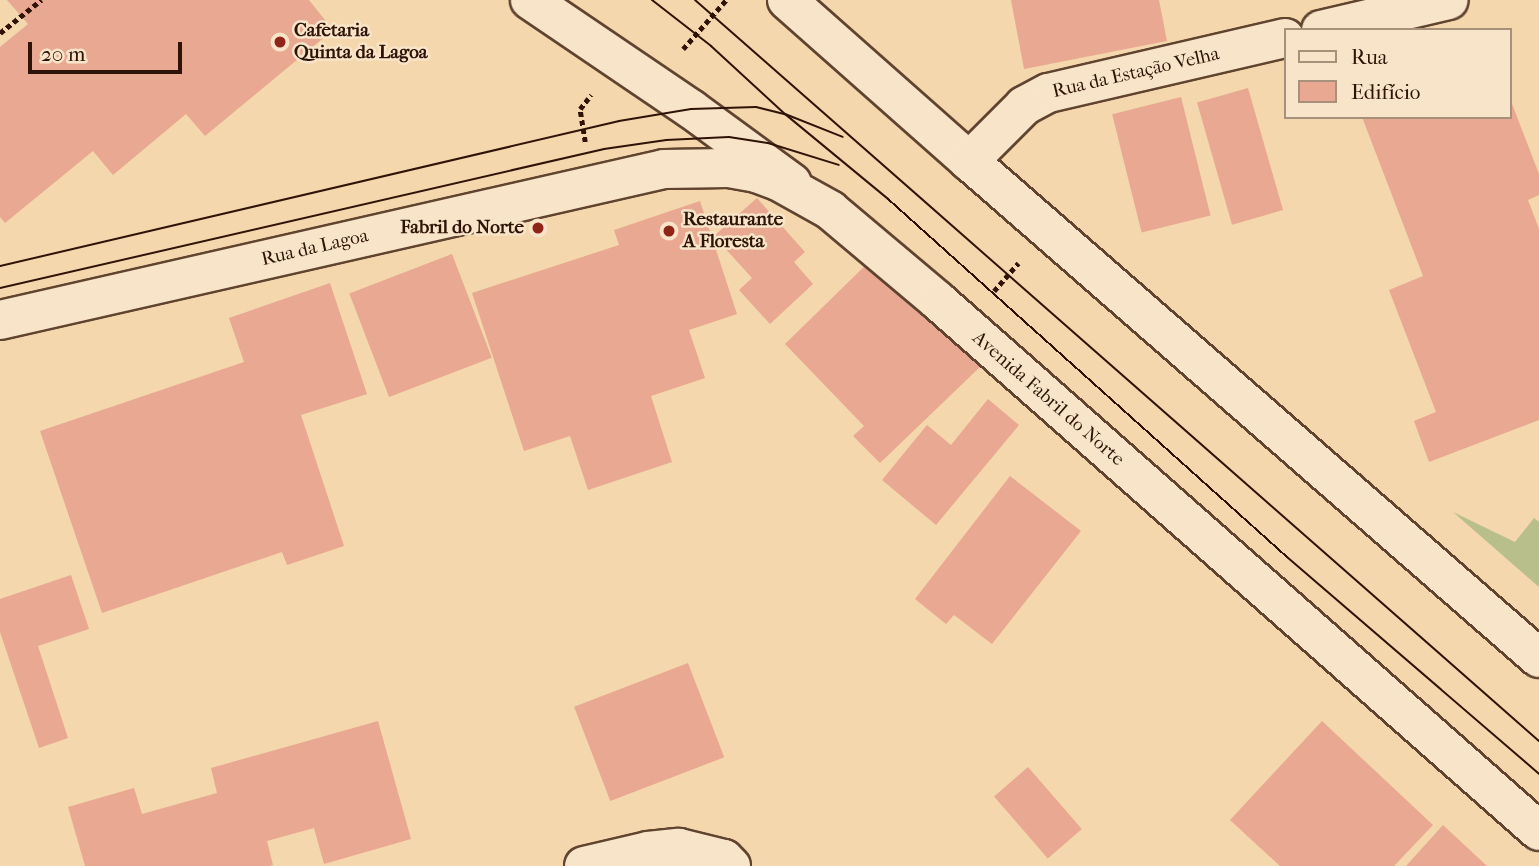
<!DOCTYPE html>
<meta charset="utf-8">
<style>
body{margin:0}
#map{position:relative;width:1539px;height:866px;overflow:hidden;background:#f4d7ac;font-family:"IM FELL French Canon",serif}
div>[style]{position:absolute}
.green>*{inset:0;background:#b9bf8b}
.building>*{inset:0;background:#e8a891;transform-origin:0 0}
.path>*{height:4.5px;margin-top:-2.25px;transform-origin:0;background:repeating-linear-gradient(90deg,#2f1307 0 5px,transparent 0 8.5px)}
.roads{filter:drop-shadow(2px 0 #604430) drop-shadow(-2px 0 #604430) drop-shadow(0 2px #604430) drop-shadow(0 -2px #604430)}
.street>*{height:38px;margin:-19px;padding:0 19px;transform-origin:19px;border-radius:19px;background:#f8e5c9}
.secondary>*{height:38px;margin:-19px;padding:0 19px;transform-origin:19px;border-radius:19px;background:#f8e5c9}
.tram>*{height:2px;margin:-1px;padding:0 1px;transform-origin:1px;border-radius:1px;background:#2f1307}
.dots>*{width:19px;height:19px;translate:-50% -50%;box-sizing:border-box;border:4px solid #f8e5c9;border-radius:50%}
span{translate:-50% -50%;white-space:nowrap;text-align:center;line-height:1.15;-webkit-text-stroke:5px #f8e5c9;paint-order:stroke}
.poi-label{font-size:19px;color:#2f1307;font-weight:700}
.left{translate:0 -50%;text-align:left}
.right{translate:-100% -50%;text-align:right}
.street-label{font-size:19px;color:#2f1307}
.legend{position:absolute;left:1284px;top:28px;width:228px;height:91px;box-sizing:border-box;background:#f8e5c9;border:2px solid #a8917b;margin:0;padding:9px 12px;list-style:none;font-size:21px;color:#2f1307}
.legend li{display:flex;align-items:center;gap:14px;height:35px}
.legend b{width:35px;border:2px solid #a8917b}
.scale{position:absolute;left:28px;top:42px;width:154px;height:32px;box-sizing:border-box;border:4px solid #2f1307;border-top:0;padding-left:9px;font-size:21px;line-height:24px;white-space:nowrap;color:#2f1307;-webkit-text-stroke:5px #f8e5c9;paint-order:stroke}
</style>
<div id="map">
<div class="green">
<i style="clip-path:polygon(1453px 512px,1515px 542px,1534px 518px,1539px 522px,1539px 587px)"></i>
</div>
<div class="building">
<i style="clip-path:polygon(7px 0,309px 0,333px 30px,205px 136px,186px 114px,113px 175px,93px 151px,5px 223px,0 217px,0 47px,28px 24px)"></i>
<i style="clip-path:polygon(1011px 0,1159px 0,1167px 41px,1024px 69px)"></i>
<i style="left:1248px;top:88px;width:127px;height:53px;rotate:74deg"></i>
<i style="clip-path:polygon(1509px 96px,1539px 174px,1539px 195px,1528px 200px,1539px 229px,1539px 420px,1429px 462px,1414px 421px,1436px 412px,1389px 290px,1423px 276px,1362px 117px,1509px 117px)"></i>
<i style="left:1181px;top:97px;width:122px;height:71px;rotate:76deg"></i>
<i style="clip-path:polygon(757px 198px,805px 252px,794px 262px,813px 284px,770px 324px,739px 290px,752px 278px,714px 236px)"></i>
<i style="clip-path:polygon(700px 201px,737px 314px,689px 330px,705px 378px,651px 396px,672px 462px,588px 490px,570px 436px,524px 451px,472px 293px,619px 245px,614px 230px)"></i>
<i style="left:452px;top:254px;width:111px;height:110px;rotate:69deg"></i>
<i style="clip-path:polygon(873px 258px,980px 367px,880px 463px,853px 436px,864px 426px,785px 344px)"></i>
<i style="clip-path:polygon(330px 283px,367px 394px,301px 415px,344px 546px,287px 565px,282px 552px,102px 613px,40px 431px,244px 362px,229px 318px)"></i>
<i style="clip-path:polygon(988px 399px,1019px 425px,936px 525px,882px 480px,927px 425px,951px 445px)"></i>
<i style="clip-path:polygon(1010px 476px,1081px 531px,992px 644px,954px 615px,946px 624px,915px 599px)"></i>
<i style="clip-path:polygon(71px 575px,89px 629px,38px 646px,68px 738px,39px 748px,0 632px,0 599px)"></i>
<i style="left:688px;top:663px;width:101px;height:122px;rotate:69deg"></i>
<i style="clip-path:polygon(378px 721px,411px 839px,324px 864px,314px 828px,267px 841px,273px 865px,269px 866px,85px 866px,68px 807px,134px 788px,142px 814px,217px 793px,211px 768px)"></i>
<i style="clip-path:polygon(1322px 721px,1433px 825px,1394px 866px,1280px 866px,1230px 820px)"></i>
<i style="left:1028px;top:767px;width:82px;height:45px;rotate:49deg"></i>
<i style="clip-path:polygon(1443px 825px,1487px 866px,1406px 866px)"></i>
</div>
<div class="path">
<i style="left:0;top:33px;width:53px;rotate:-38.8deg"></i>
<i style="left:683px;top:49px;width:65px;rotate:-48.7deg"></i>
<i style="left:585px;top:142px;width:33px;rotate:-99deg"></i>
<i style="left:580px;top:109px;width:18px;rotate:-52deg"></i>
<i style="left:994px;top:291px;width:37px;rotate:-49deg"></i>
</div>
<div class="roads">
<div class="street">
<i style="left:530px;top:0;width:194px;rotate:34.1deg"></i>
<i style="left:691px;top:109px;width:125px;rotate:36.2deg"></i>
<i style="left:787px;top:0;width:243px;rotate:41.5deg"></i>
<i style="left:584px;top:866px;width:66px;rotate:-13.2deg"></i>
<i style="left:648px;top:851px;width:31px;rotate:-6deg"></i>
<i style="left:679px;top:848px;width:46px;rotate:13.7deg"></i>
<i style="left:724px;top:859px;width:10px;rotate:45deg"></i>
</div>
<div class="secondary">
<i style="left:1321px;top:30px;width:131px;rotate:-13.2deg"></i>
<i style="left:1285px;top:38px;width:243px;rotate:166.9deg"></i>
<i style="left:1048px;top:93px;width:27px;rotate:152deg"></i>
<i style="left:1024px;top:106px;width:78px;rotate:135deg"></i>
<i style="left:969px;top:161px;width:756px;rotate:41.09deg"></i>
<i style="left:0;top:320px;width:681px;rotate:-12.81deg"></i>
<i style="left:664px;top:169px;width:65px;rotate:-0.9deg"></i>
<i style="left:729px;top:168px;width:27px;rotate:10deg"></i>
<i style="left:756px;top:173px;width:23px;rotate:20deg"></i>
<i style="left:778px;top:181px;width:60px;rotate:29.1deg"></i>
<i style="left:830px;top:210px;width:141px;rotate:40.1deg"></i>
<i style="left:938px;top:301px;width:801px;rotate:41.41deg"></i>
</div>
</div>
<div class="tram">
<i style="left:652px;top:0;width:75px;rotate:37.9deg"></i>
<i style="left:711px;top:46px;width:100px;rotate:42.6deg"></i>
<i style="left:785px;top:114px;width:134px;rotate:39.5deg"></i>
<i style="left:888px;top:199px;width:536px;rotate:41.9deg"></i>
<i style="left:1287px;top:557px;width:333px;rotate:40.7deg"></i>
<i style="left:695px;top:0;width:1123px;rotate:41.28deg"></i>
<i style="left:0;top:266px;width:636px;rotate:-13.18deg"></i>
<i style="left:619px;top:121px;width:73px;rotate:-9.5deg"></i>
<i style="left:691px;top:109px;width:65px;rotate:-1.8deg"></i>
<i style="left:756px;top:107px;width:30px;rotate:14deg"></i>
<i style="left:785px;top:114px;width:62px;rotate:21.6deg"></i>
<i style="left:0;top:288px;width:620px;rotate:-12.96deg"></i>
<i style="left:604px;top:149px;width:63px;rotate:-8.3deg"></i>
<i style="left:666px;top:140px;width:63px;rotate:-2.7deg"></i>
<i style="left:729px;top:137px;width:39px;rotate:9deg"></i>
<i style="left:768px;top:143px;width:74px;rotate:17.2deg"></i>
</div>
<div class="dots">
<i style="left:280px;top:42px;background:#8f2418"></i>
<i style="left:538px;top:228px;background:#8f2418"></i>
<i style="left:669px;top:231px;background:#8f2418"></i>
</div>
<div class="poi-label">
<span class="left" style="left:294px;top:42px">Cafetaria<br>Quinta da Lagoa</span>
<span class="left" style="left:683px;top:231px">Restaurante<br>A Floresta</span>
<span class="right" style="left:524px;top:228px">Fabril do Norte</span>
</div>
<div class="street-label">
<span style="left:1136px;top:73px;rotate:-13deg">Rua da Estação Velha</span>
<span style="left:315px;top:248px;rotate:-13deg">Rua da Lagoa</span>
<span style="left:1048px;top:399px;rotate:41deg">Avenida Fabril do Norte</span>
</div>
<ul class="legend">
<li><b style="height:9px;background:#f8e5c9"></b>Rua</li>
<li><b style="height:19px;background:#e8a891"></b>Edifício</li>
</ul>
<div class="scale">20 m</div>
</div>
